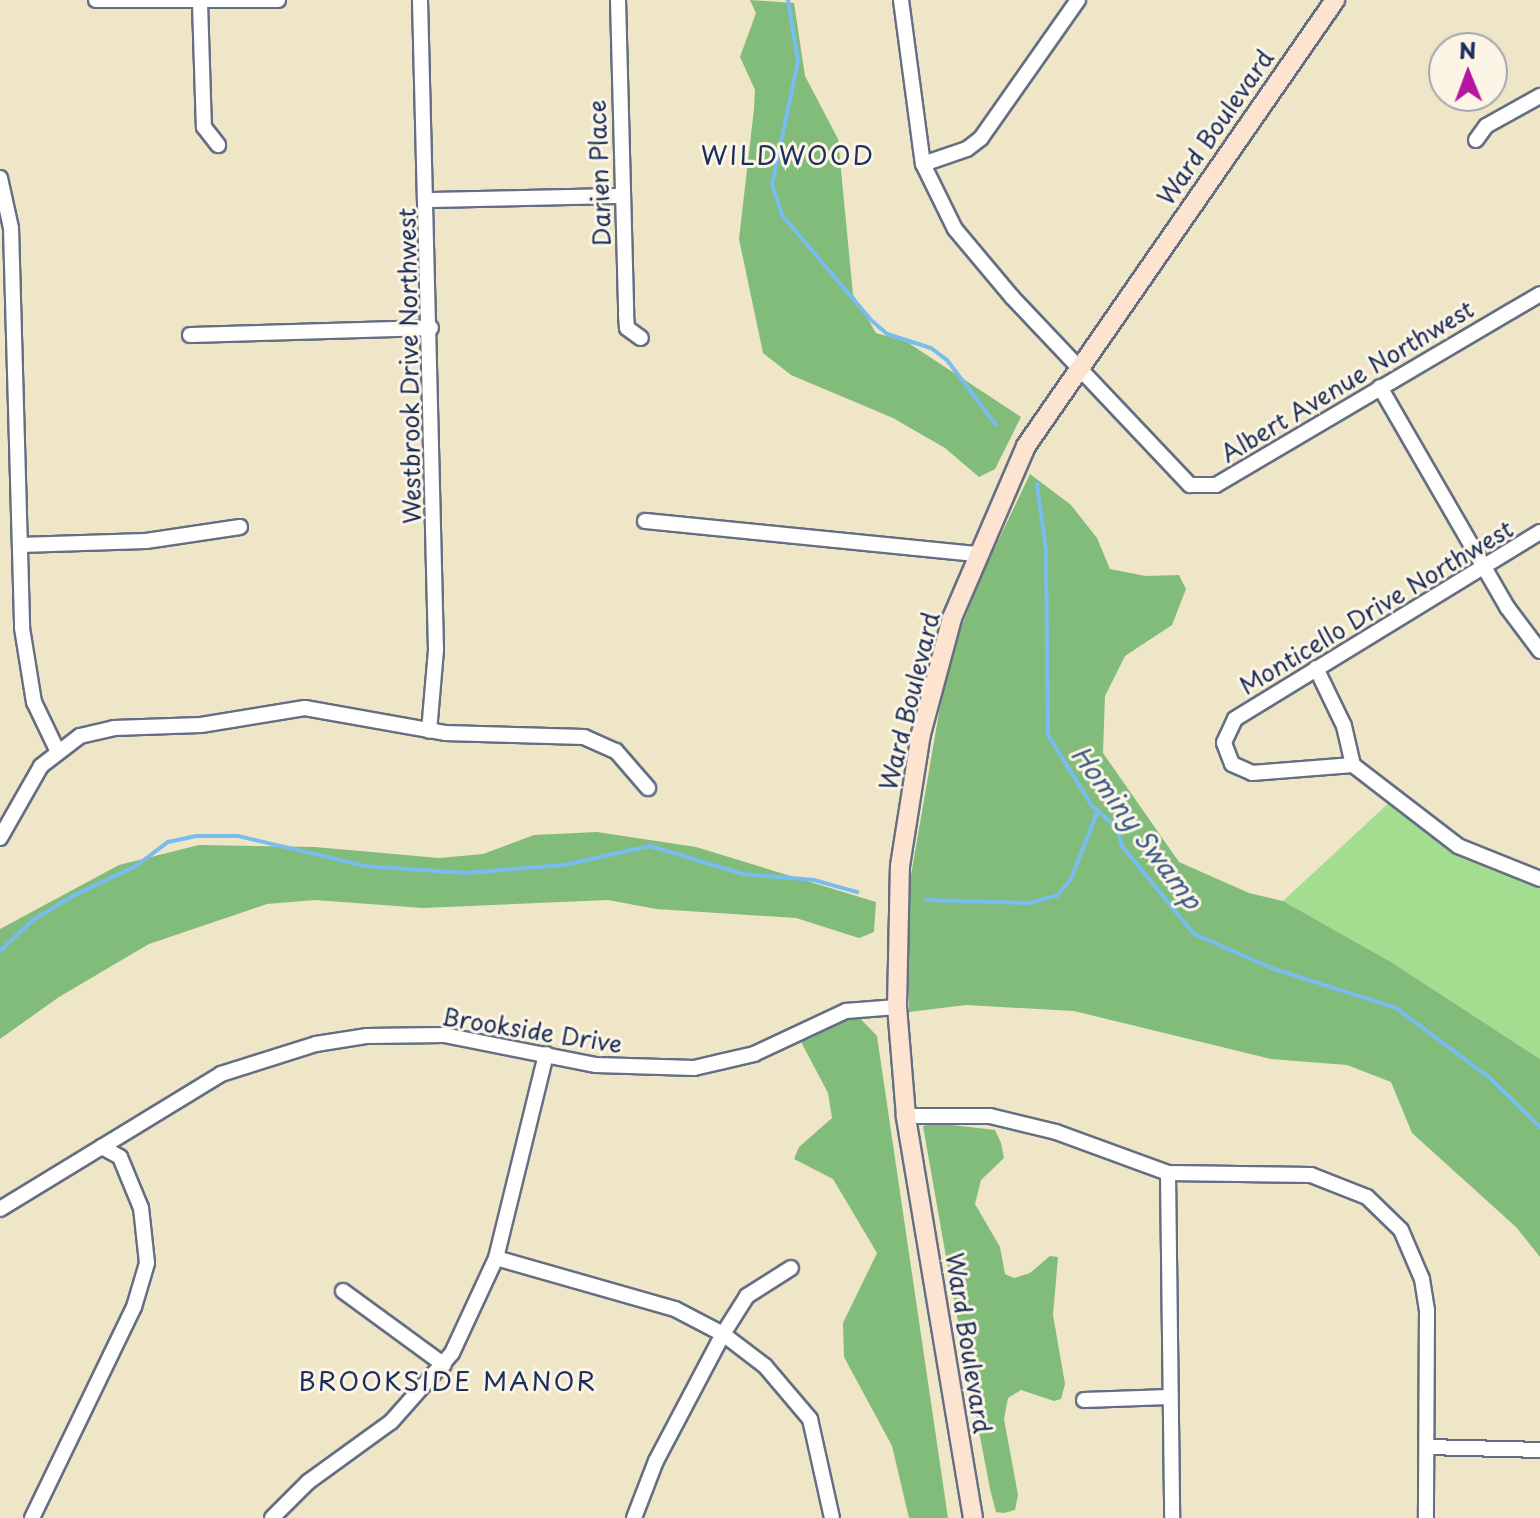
<!DOCTYPE html>
<style>
body{margin:0}
#map{position:relative;width:1540px;height:1518px;overflow:hidden;background:#eee6c7;font-family:"Playpen Sans",sans-serif}
div>[style]{position:absolute}
.green>*{inset:0;background:#a3dd8f}
.forest>*{inset:0;background:#82bc7a}
.stream>*{height:4px;margin:-2px;padding:0 2px;transform-origin:2px;border-radius:2px;background:#79bcef}
.roads{filter:drop-shadow(2px 0 #656f83) drop-shadow(-2px 0 #656f83) drop-shadow(0 2px #656f83) drop-shadow(0 -2px #656f83)}
.minor>*{height:14px;margin:-7px;padding:0 7px;transform-origin:7px;border-radius:7px;background:#fff}
.secondary>*{height:18px;margin:-9px;padding:0 9px;transform-origin:9px;border-radius:9px;background:#fde4d1}
span{translate:-50% -50%;white-space:nowrap;text-align:center;line-height:1.15;-webkit-text-stroke:6px #fcf5e5;paint-order:stroke}
.street-label{font-size:24px;color:#1b2f5e}
.neighbourhood-label{font-size:26px;color:#1b2f5e;letter-spacing:2px}
.water-label{font-size:26px;color:#37598a;font-style:italic}
.north{position:absolute;left:1428px;top:32px;width:80px;height:80px;box-sizing:border-box;background:#fcf5e5;border:2px solid #a2a6af;border-radius:50%;rotate:359deg;font-size:22px;font-weight:700;line-height:32px;text-align:center;color:#1b2f5e}
.north::after{content:'';display:block;margin:auto;width:28px;height:36px;background:#b5179e;clip-path:polygon(50% 0,100% 100%,50% 72%,0 100%)}
</style>
<div id="map">
<div class="green">
<i style="clip-path:polygon(1393px 799px,1455px 850px,1540px 884px,1540px 1059px,1391px 962px,1283px 901px)"></i>
</div>
<div class="forest">
<i style="clip-path:polygon(750px 0,794px 3px,805px 76px,838px 139px,853px 294px,876px 333px,907px 342px,1021px 417px,995px 469px,979px 477px,945px 448px,893px 418px,791px 375px,763px 353px,739px 239px,754px 109px,755px 90px,740px 57px,756px 13px)"></i>
<i style="clip-path:polygon(1030px 474px,1071px 505px,1097px 538px,1110px 569px,1146px 576px,1179px 575px,1186px 589px,1172px 625px,1125px 656px,1105px 696px,1103px 753px,1179px 862px,1249px 893px,1283px 901px,1391px 962px,1540px 1059px,1540px 1257px,1516px 1227px,1412px 1133px,1391px 1082px,1347px 1065px,1271px 1059px,1074px 1011px,966px 1005px,909px 1012px,909px 887px,940px 707px,954px 646px,980px 579px)"></i>
<i style="clip-path:polygon(597px 832px,696px 847px,876px 902px,874px 932px,859px 938px,796px 918px,656px 909px,608px 900px,423px 908px,315px 900px,267px 904px,149px 944px,59px 997px,0 1039px,0 929px,119px 865px,199px 845px,315px 847px,439px 858px,483px 854px,534px 835px)"></i>
<i style="clip-path:polygon(857px 1015px,877px 1036px,948px 1518px,909px 1518px,892px 1446px,844px 1357px,843px 1323px,877px 1253px,833px 1179px,794px 1159px,799px 1147px,832px 1118px,828px 1093px,799px 1038px)"></i>
<i style="clip-path:polygon(935px 1123px,995px 1130px,1001px 1143px,1004px 1158px,981px 1180px,975px 1204px,1000px 1247px,1005px 1274px,1014px 1278px,1030px 1273px,1050px 1256px,1058px 1257px,1053px 1315px,1065px 1384px,1061px 1399px,1054px 1401px,1021px 1390px,1008px 1398px,1004px 1419px,1018px 1495px,1015px 1510px,1004px 1513px,996px 1512px,990px 1489px,951px 1285px,923px 1126px)"></i>
</div>
<div class="stream">
<i style="left:788px;top:0;width:63px;rotate:80.8deg"></i>
<i style="left:798px;top:62px;width:125px;rotate:102deg"></i>
<i style="left:772px;top:184px;width:33px;rotate:72deg"></i>
<i style="left:782px;top:215px;width:138px;rotate:49.7deg"></i>
<i style="left:871px;top:320px;width:21px;rotate:41deg"></i>
<i style="left:887px;top:334px;width:46px;rotate:17.7deg"></i>
<i style="left:931px;top:348px;width:20px;rotate:37deg"></i>
<i style="left:947px;top:360px;width:81px;rotate:53deg"></i>
<i style="left:1037px;top:484px;width:68px;rotate:82.3deg"></i>
<i style="left:1046px;top:551px;width:184px;rotate:89.4deg"></i>
<i style="left:1048px;top:735px;width:84px;rotate:58.2deg"></i>
<i style="left:1092px;top:806px;width:33px;rotate:41deg"></i>
<i style="left:1117px;top:828px;width:19px;rotate:74deg"></i>
<i style="left:1122px;top:846px;width:114px;rotate:50.7deg"></i>
<i style="left:1194px;top:934px;width:87px;rotate:23.6deg"></i>
<i style="left:1274px;top:969px;width:128px;rotate:17.7deg"></i>
<i style="left:1396px;top:1008px;width:117px;rotate:36.7deg"></i>
<i style="left:1490px;top:1078px;width:70px;rotate:44.4deg"></i>
<i style="left:925px;top:900px;width:104px;rotate:1.7deg"></i>
<i style="left:1029px;top:903px;width:30px;rotate:-15deg"></i>
<i style="left:1058px;top:895px;width:21px;rotate:-51deg"></i>
<i style="left:1071px;top:879px;width:74px;rotate:-68.6deg"></i>
<i style="left:0;top:951px;width:45px;rotate:-43.2deg"></i>
<i style="left:33px;top:920px;width:47px;rotate:-31deg"></i>
<i style="left:73px;top:896px;width:70px;rotate:-25.5deg"></i>
<i style="left:136px;top:866px;width:40px;rotate:-37deg"></i>
<i style="left:168px;top:842px;width:30px;rotate:-12deg"></i>
<i style="left:197px;top:836px;width:41px"></i>
<i style="left:238px;top:836px;width:130px;rotate:13.3deg"></i>
<i style="left:365px;top:866px;width:100px;rotate:4deg"></i>
<i style="left:465px;top:873px;width:99px;rotate:-4.6deg"></i>
<i style="left:564px;top:865px;width:88px;rotate:-12.5deg"></i>
<i style="left:650px;top:846px;width:97px;rotate:16.8deg"></i>
<i style="left:743px;top:874px;width:71px;rotate:4.8deg"></i>
<i style="left:814px;top:880px;width:45px;rotate:15.6deg"></i>
</div>
<div class="roads">
<div class="minor">
<i style="left:96px;top:0;width:182px"></i>
<i style="left:420px;top:0;width:650px;rotate:88.59deg"></i>
<i style="left:436px;top:650px;width:81px;rotate:94.9deg"></i>
<i style="left:618px;top:0;width:314px;rotate:88.5deg"></i>
<i style="left:626px;top:314px;width:14px;rotate:86deg"></i>
<i style="left:627px;top:328px;width:17px;rotate:36deg"></i>
<i style="left:901px;top:0;width:165px;rotate:82.4deg"></i>
<i style="left:923px;top:164px;width:72px;rotate:63.8deg"></i>
<i style="left:955px;top:229px;width:89px;rotate:50deg"></i>
<i style="left:1012px;top:297px;width:259px;rotate:46.6deg"></i>
<i style="left:1190px;top:485px;width:26px"></i>
<i style="left:1216px;top:485px;width:376px;rotate:-30.5deg"></i>
<i style="left:200px;top:3px;width:124px;rotate:88.2deg"></i>
<i style="left:204px;top:127px;width:23px;rotate:52deg"></i>
<i style="left:1476px;top:140px;width:17px;rotate:-54deg"></i>
<i style="left:1486px;top:126px;width:62px;rotate:-29.1deg"></i>
<i style="left:923px;top:164px;width:46px;rotate:-18.8deg"></i>
<i style="left:967px;top:149px;width:18px;rotate:-38deg"></i>
<i style="left:981px;top:138px;width:169px;rotate:-54.9deg"></i>
<i style="left:0;top:178px;width:51px;rotate:77.6deg"></i>
<i style="left:11px;top:228px;width:400px;rotate:88.4deg"></i>
<i style="left:22px;top:628px;width:75px;rotate:80.8deg"></i>
<i style="left:34px;top:702px;width:53px;rotate:64.4deg"></i>
<i style="left:427px;top:200px;width:194px;rotate:-1.2deg"></i>
<i style="left:190px;top:335px;width:241px;rotate:-1.7deg"></i>
<i style="left:1380px;top:387px;width:254px;rotate:60deg"></i>
<i style="left:1507px;top:607px;width:55px;rotate:53.1deg"></i>
<i style="left:645px;top:521px;width:333px;rotate:5.7deg"></i>
<i style="left:1540px;top:532px;width:358px;rotate:148.5deg"></i>
<i style="left:1235px;top:719px;width:26px;rotate:115deg"></i>
<i style="left:1224px;top:743px;width:22px;rotate:69deg"></i>
<i style="left:1232px;top:764px;width:22px;rotate:24deg"></i>
<i style="left:1252px;top:773px;width:101px;rotate:-4.5deg"></i>
<i style="left:1353px;top:765px;width:133px;rotate:37.6deg"></i>
<i style="left:1458px;top:846px;width:88px;rotate:21.9deg"></i>
<i style="left:20px;top:545px;width:126px;rotate:-1.8deg"></i>
<i style="left:146px;top:541px;width:95px;rotate:-8.5deg"></i>
<i style="left:1316px;top:668px;width:64px;rotate:64.2deg"></i>
<i style="left:1344px;top:726px;width:40px;rotate:77deg"></i>
<i style="left:0;top:838px;width:83px;rotate:-60.3deg"></i>
<i style="left:41px;top:766px;width:49px;rotate:-37.6deg"></i>
<i style="left:80px;top:736px;width:35px;rotate:-13deg"></i>
<i style="left:114px;top:728px;width:87px;rotate:-2deg"></i>
<i style="left:201px;top:725px;width:105px;rotate:-9.3deg"></i>
<i style="left:305px;top:708px;width:142px;rotate:10.1deg"></i>
<i style="left:445px;top:733px;width:139px;rotate:1.6deg"></i>
<i style="left:584px;top:737px;width:35px;rotate:24deg"></i>
<i style="left:616px;top:751px;width:49px;rotate:49.1deg"></i>
<i style="left:906px;top:1116px;width:84px"></i>
<i style="left:990px;top:1116px;width:68px;rotate:13.6deg"></i>
<i style="left:1056px;top:1132px;width:119px;rotate:20.1deg"></i>
<i style="left:1168px;top:1173px;width:143px;rotate:0.8deg"></i>
<i style="left:1311px;top:1175px;width:60px;rotate:21.4deg"></i>
<i style="left:1367px;top:1197px;width:47px;rotate:44.1deg"></i>
<i style="left:1401px;top:1230px;width:53px;rotate:66.8deg"></i>
<i style="left:1422px;top:1279px;width:31px;rotate:81deg"></i>
<i style="left:1427px;top:1310px;width:208px;rotate:90.3deg"></i>
<i style="left:1168px;top:1173px;width:345px;rotate:89.3deg"></i>
<i style="left:0;top:1209px;width:259px;rotate:-31.4deg"></i>
<i style="left:221px;top:1074px;width:100px;rotate:-17.5deg"></i>
<i style="left:316px;top:1044px;width:52px;rotate:-8.9deg"></i>
<i style="left:367px;top:1036px;width:77px;rotate:-0.7deg"></i>
<i style="left:444px;top:1035px;width:155px;rotate:11.2deg"></i>
<i style="left:596px;top:1065px;width:98px;rotate:1.8deg"></i>
<i style="left:694px;top:1068px;width:62px;rotate:-13.1deg"></i>
<i style="left:754px;top:1054px;width:102px;rotate:-25.1deg"></i>
<i style="left:846px;top:1011px;width:51px;rotate:-4.5deg"></i>
<i style="left:496px;top:1258px;width:186px;rotate:15.9deg"></i>
<i style="left:675px;top:1309px;width:54px;rotate:27.5deg"></i>
<i style="left:723px;top:1334px;width:53px;rotate:37.3deg"></i>
<i style="left:765px;top:1366px;width:70px;rotate:49.7deg"></i>
<i style="left:810px;top:1419px;width:101px;rotate:77.5deg"></i>
<i style="left:343px;top:1291px;width:125px;rotate:36.2deg"></i>
<i style="left:1084px;top:1400px;width:85px;rotate:-2deg"></i>
<i style="left:1427px;top:1447px;width:113px;rotate:1.5deg"></i>
<i style="left:32px;top:1518px;width:234px;rotate:-64.2deg"></i>
<i style="left:134px;top:1307px;width:46px;rotate:-73.5deg"></i>
<i style="left:147px;top:1263px;width:55px;rotate:-96.2deg"></i>
<i style="left:141px;top:1208px;width:55px;rotate:-112.4deg"></i>
<i style="left:120px;top:1157px;width:21px;rotate:-151deg"></i>
<i style="left:272px;top:1518px;width:51px;rotate:-45deg"></i>
<i style="left:308px;top:1482px;width:102px;rotate:-35.9deg"></i>
<i style="left:391px;top:1422px;width:92px;rotate:-48.5deg"></i>
<i style="left:452px;top:1353px;width:105px;rotate:-65.1deg"></i>
<i style="left:496px;top:1258px;width:210px;rotate:-76.2deg"></i>
<i style="left:634px;top:1518px;width:61px;rotate:-68.9deg"></i>
<i style="left:656px;top:1461px;width:144px;rotate:-62.2deg"></i>
<i style="left:723px;top:1334px;width:45px;rotate:-57.7deg"></i>
<i style="left:747px;top:1296px;width:52px;rotate:-32.5deg"></i>
</div>
<div class="secondary">
<i style="left:973px;top:1518px;width:408px;rotate:-99.5deg"></i>
<i style="left:906px;top:1116px;width:109px;rotate:-94.7deg"></i>
<i style="left:897px;top:1007px;width:141px;rotate:-88.8deg"></i>
<i style="left:900px;top:866px;width:134px;rotate:-81deg"></i>
<i style="left:921px;top:734px;width:120px;rotate:-75deg"></i>
<i style="left:952px;top:618px;width:187px;rotate:-66.7deg"></i>
<i style="left:1026px;top:446px;width:543px;rotate:-55.28deg"></i>
</div>
</div>
<div class="street-label">
<span style="left:1215px;top:127px;rotate:-55deg">Ward Boulevard</span>
<span style="left:599px;top:173px;rotate:-92deg">Darien Place</span>
<span style="left:409px;top:366px;rotate:-91deg">Westbrook Drive Northwest</span>
<span style="left:1347px;top:381px;rotate:-31deg">Albert Avenue Northwest</span>
<span style="left:1376px;top:607px;rotate:-31deg">Monticello Drive Northwest</span>
<span style="left:909px;top:701px;rotate:-76deg">Ward Boulevard</span>
<span style="left:532px;top:1030px;rotate:9deg">Brookside Drive</span>
<span style="left:969px;top:1343px;rotate:81deg">Ward Boulevard</span>
</div>
<div class="neighbourhood-label">
<span style="left:788px;top:155px">WILDWOOD</span>
<span style="left:448px;top:1381px">BROOKSIDE MANOR</span>
</div>
<div class="water-label">
<span style="left:1137px;top:827px;rotate:53deg">Hominy Swamp</span>
</div>
<div class="north">N</div>
</div>
